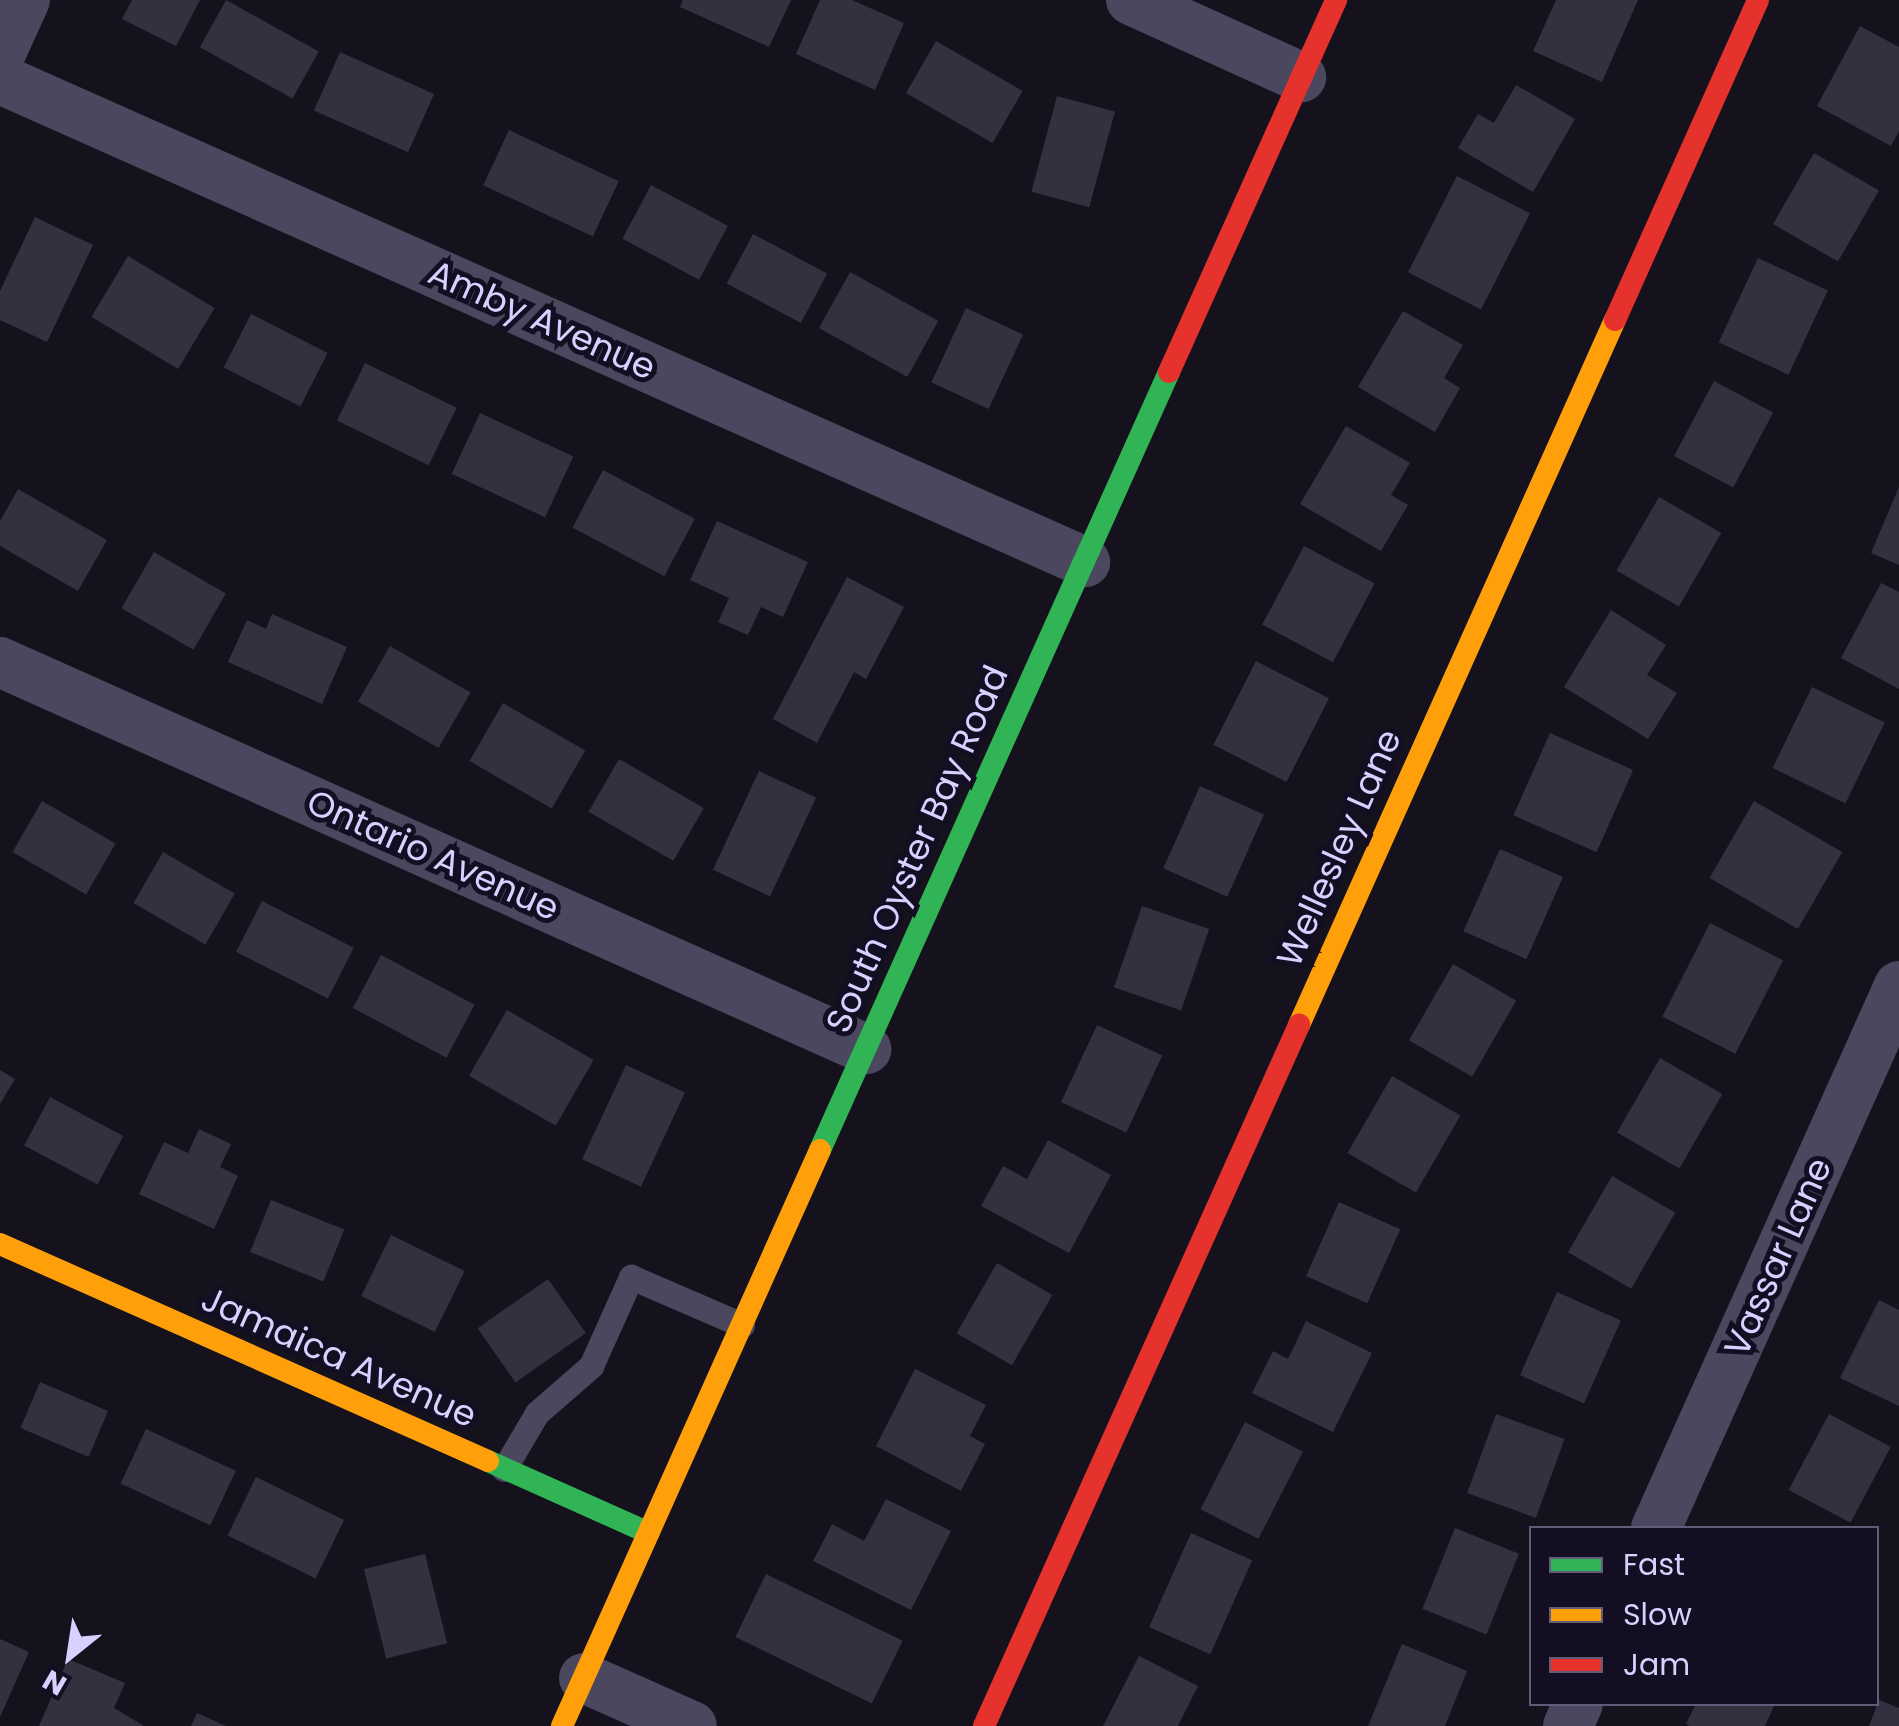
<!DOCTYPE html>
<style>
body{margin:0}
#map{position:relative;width:1899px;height:1726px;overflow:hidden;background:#15121d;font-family:Poppins,sans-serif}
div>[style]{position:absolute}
.building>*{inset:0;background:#333040;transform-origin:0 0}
.lane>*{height:25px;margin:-12.5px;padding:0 12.5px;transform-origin:12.5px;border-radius:12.5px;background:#4a475e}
.street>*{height:50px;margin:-25px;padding:0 25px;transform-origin:25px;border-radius:25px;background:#4a475e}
.fast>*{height:22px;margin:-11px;padding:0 11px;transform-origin:11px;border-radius:11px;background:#30b455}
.slow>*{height:22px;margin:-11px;padding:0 11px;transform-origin:11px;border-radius:11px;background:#ff9f0a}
.jam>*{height:22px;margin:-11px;padding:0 11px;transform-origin:11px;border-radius:11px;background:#e5322d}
span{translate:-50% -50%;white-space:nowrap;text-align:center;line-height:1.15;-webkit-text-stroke:10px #130e22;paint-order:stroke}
.street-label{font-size:35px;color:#d8d0ff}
.legend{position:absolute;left:1529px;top:1526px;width:350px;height:180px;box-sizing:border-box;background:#130e22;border:2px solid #625c7a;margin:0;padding:12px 18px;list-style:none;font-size:30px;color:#d8d0ff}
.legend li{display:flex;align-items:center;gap:20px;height:50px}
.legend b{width:50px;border:2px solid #625c7a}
.north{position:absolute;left:20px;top:1606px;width:100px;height:100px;-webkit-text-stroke:8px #130e22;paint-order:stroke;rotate:210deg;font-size:28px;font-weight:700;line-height:40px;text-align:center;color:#d8d0ff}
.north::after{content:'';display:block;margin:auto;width:35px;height:45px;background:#d8d0ff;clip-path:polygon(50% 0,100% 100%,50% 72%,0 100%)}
</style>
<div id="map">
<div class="building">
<i style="clip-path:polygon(132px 0,200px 0,176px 46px,122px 19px)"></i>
<i style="left:226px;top:0;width:106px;height:54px;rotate:29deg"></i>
<i style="clip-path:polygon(683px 0,791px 0,769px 47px,680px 7px)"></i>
<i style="clip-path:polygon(820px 0,852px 0,904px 23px,875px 90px,796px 54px)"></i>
<i style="clip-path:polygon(1556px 0,1638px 0,1602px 82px,1533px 51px)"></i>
<i style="clip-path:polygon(1860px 26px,1899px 47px,1899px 131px,1891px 146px,1817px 106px)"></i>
<i style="left:936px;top:41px;width:100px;height:60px;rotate:30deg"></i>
<i style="left:340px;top:52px;width:103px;height:64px;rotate:24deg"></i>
<i style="clip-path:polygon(1516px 85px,1575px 119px,1533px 192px,1458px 148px,1478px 114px,1494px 123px)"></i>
<i style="left:1057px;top:96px;width:60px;height:99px;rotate:15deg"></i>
<i style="left:509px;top:130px;width:121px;height:61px;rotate:25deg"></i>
<i style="left:1814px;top:153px;width:75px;height:82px;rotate:30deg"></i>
<i style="left:1457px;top:176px;width:82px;height:108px;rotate:27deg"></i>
<i style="left:651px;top:185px;width:87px;height:61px;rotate:28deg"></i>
<i style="clip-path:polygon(35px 217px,93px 245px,47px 342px,0 320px,0 291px)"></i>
<i style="left:753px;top:234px;width:84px;height:56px;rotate:28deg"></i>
<i style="left:128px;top:256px;width:101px;height:71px;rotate:31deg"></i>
<i style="left:1758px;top:258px;width:77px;height:93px;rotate:25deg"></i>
<i style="left:850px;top:272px;width:101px;height:64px;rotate:29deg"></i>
<i style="left:966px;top:308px;width:63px;height:82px;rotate:25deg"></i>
<i style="clip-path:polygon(1403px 311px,1463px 345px,1444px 378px,1460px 388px,1435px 432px,1358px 387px)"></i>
<i style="left:251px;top:314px;width:86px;height:60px;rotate:27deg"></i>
<i style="left:365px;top:363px;width:102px;height:64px;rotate:26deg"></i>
<i style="left:1714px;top:381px;width:67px;height:85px;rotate:28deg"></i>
<i style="left:480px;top:413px;width:103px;height:67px;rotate:25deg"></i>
<i style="clip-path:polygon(1346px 426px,1410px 463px,1391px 495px,1408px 505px,1381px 551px,1300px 504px)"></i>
<i style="left:603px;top:470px;width:104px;height:65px;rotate:28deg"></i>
<i style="clip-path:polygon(1899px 487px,1899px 565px,1871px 553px)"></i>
<i style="clip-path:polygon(18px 489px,107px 540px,78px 591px,0 546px,0 521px)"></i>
<i style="left:1659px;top:497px;width:72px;height:85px;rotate:30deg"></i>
<i style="clip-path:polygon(717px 521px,808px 562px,783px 617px,761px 607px,748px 635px,718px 622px,729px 598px,690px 580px)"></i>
<i style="left:1304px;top:546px;width:80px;height:89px;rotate:28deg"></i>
<i style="left:154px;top:552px;width:83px;height:65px;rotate:30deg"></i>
<i style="clip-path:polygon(847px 577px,904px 607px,866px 679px,854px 672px,817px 743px,773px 719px)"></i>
<i style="clip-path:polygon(1881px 583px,1899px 592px,1899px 689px,1841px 658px)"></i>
<i style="clip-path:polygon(1611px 610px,1666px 645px,1647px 675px,1677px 693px,1648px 739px,1564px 687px)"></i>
<i style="clip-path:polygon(272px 614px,347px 647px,322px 704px,228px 662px,247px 620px,266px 629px)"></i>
<i style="left:390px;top:646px;width:93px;height:64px;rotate:30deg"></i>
<i style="left:1256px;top:661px;width:82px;height:94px;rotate:27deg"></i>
<i style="left:1812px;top:687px;width:81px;height:90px;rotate:26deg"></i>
<i style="left:503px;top:703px;width:95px;height:67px;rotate:30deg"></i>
<i style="left:1550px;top:733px;width:91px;height:90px;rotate:24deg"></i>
<i style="left:619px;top:759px;width:98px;height:61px;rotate:30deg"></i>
<i style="left:759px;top:771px;width:63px;height:109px;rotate:25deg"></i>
<i style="left:1200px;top:786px;width:70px;height:90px;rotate:24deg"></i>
<i style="left:42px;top:801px;width:85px;height:59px;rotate:30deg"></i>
<i style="left:1754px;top:801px;width:102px;height:89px;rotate:30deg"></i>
<i style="left:1500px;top:849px;width:69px;height:90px;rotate:24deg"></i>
<i style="left:163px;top:852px;width:83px;height:59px;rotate:30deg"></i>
<i style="left:262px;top:901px;width:103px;height:57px;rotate:27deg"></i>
<i style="left:1142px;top:906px;width:71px;height:86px;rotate:19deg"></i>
<i style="left:1710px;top:923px;width:82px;height:105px;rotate:27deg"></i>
<i style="left:381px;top:955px;width:106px;height:60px;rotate:28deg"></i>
<i style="left:1453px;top:964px;width:73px;height:88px;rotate:30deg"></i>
<i style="left:507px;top:1010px;width:100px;height:76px;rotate:30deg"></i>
<i style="left:1097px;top:1025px;width:72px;height:85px;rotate:25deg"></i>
<i style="left:1660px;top:1058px;width:72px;height:86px;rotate:30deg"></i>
<i style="left:626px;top:1065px;width:65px;height:104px;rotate:25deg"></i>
<i style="clip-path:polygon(0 1070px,15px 1079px,0 1104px)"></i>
<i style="left:1392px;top:1076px;width:79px;height:89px;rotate:30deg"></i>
<i style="left:50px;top:1097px;width:83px;height:55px;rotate:28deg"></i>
<i style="clip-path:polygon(199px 1129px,231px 1144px,220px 1167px,238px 1176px,214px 1229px,139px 1194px,164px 1142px,188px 1153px)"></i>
<i style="clip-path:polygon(1048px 1140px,1111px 1175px,1069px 1253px,981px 1206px,1003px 1166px,1027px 1179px)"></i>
<i style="left:1612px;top:1176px;width:73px;height:88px;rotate:30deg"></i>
<i style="left:271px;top:1200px;width:79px;height:56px;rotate:22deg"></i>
<i style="left:1339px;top:1202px;width:67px;height:81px;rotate:24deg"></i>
<i style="left:391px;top:1235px;width:82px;height:68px;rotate:26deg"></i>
<i style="left:997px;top:1263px;width:64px;height:81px;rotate:30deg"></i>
<i style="left:548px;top:1279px;width:66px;height:86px;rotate:55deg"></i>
<i style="left:1557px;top:1292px;width:70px;height:91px;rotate:24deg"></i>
<i style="clip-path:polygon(1879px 1300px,1899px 1310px,1899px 1406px,1840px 1378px)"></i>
<i style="clip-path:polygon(1306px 1321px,1372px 1353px,1333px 1432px,1252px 1393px,1273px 1351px,1288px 1359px)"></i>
<i style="clip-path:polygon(915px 1369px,986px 1405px,970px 1436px,985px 1444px,961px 1491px,876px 1446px)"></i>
<i style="left:40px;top:1382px;width:74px;height:50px;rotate:23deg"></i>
<i style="left:1496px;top:1414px;width:73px;height:84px;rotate:20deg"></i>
<i style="left:1829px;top:1414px;width:70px;height:86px;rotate:28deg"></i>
<i style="left:1245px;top:1422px;width:65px;height:98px;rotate:27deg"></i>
<i style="left:146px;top:1429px;width:99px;height:60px;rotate:25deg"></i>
<i style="left:256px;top:1477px;width:98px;height:65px;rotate:26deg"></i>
<i style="clip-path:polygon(886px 1499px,951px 1531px,911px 1610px,813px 1561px,832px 1524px,864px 1541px)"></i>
<i style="left:1455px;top:1528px;width:69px;height:87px;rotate:22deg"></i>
<i style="left:1191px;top:1533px;width:67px;height:103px;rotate:24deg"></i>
<i style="left:425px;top:1554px;width:92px;height:63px;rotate:76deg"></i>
<i style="left:766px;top:1574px;width:152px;height:70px;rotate:26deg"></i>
<i style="clip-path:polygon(0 1639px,29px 1652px,0 1717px)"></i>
<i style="clip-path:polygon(1402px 1644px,1467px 1671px,1445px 1726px,1368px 1726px)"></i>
<i style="clip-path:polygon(1139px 1656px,1198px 1686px,1178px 1726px,1103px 1726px)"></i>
<i style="clip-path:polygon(68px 1659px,125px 1683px,114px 1708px,144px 1726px,39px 1726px)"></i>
<i style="clip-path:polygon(1879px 1700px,1899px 1708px,1899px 1726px,1869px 1726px)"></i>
<i style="clip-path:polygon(1696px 1704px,1775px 1704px,1765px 1726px,1689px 1726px,1686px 1724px)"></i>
<i style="clip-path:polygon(197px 1713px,226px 1726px,191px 1726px)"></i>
</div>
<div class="lane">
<i style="left:504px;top:1469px;width:65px;rotate:-59.5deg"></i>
<i style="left:537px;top:1413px;width:72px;rotate:-41deg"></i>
<i style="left:591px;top:1366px;width:98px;rotate:-65.8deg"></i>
<i style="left:631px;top:1277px;width:121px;rotate:23.4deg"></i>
</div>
<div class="street">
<i style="left:1131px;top:0;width:187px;rotate:24.4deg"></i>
<i style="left:0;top:55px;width:60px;rotate:-65.6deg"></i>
<i style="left:0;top:79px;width:1188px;rotate:24deg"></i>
<i style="left:0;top:662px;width:949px;rotate:24.08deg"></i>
<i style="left:1656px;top:1528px;width:594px;rotate:-65.85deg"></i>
<i style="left:584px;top:1678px;width:118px;rotate:24deg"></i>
<i style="left:1568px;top:1726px;width:24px;rotate:-66deg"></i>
</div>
<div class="fast">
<i style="left:820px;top:1150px;width:853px;rotate:-65.84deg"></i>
<i style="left:488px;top:1461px;width:176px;rotate:24.1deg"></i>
</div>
<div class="slow">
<i style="left:1299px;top:1025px;width:773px;rotate:-65.86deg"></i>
<i style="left:0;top:1244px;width:534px;rotate:23.97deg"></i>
<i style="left:562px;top:1726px;width:631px;rotate:-65.87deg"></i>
</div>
<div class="jam">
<i style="left:1615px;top:320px;width:350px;rotate:-65.9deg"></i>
<i style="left:1169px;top:372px;width:408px;rotate:-65.8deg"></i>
<i style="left:984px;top:1726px;width:769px;rotate:-65.8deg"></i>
</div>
<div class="street-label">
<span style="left:542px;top:320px;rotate:24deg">Amby Avenue</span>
<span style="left:1339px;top:848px;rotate:-66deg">Wellesley Lane</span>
<span style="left:917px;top:849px;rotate:-66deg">South Oyster Bay Road</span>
<span style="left:433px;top:855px;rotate:24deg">Ontario Avenue</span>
<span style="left:1778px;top:1257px;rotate:-66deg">Vassar Lane</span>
<span style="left:339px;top:1357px;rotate:24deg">Jamaica Avenue</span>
</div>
<ul class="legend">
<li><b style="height:12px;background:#30b455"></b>Fast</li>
<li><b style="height:12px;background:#ff9f0a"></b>Slow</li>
<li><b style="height:12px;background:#e5322d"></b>Jam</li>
</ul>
<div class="north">N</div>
</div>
